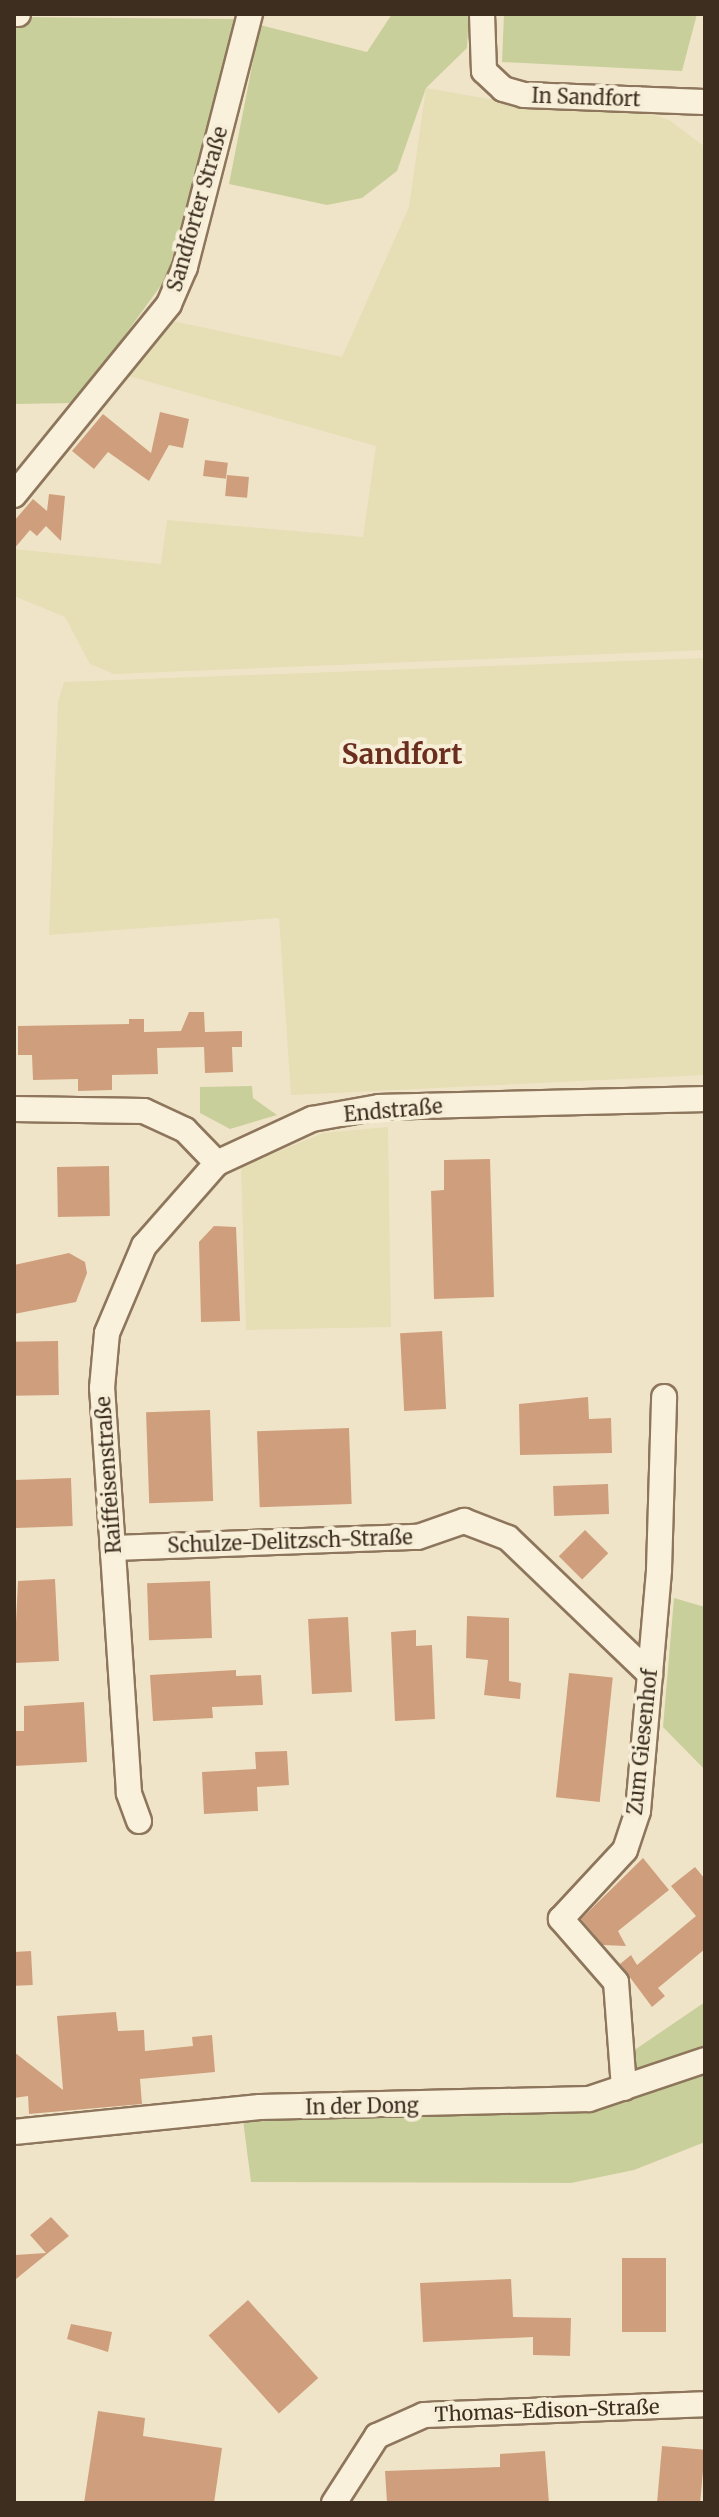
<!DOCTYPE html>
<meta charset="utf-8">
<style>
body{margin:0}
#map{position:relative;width:719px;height:2517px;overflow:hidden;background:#f0e4c8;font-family:Merriweather,serif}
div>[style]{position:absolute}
.farmland>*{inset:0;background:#e6deb5}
.green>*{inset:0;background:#c9cf9b}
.building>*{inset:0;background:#cf9f7d;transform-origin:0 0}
.roads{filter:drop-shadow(2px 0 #8d765c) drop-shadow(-2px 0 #8d765c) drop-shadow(0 2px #8d765c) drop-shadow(0 -2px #8d765c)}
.minor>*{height:24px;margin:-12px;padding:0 12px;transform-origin:12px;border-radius:12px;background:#faf1dc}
span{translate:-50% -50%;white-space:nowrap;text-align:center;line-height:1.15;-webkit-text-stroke:8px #f7eed8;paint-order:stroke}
.street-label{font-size:20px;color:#3d2e20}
.district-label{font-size:28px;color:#6b2e1e;font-weight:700}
.frame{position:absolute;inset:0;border:16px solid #3d2e20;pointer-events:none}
</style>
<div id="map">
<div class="farmland">
<i style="clip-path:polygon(426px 88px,512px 103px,629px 107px,669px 120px,705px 147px,705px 650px,114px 674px,90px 664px,65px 617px,14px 596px,14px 549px,161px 564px,167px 520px,363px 537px,376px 446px,125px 375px,172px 321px,342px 357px,409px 207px)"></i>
<i style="clip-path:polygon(705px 658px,705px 1075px,291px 1095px,279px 918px,49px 935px,58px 702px,64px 682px)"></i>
<i style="clip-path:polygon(388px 1127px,391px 1327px,246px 1330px,241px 1167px,323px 1133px)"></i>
</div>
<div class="green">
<i style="clip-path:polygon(392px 14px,469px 14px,467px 48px,426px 88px,397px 171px,362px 198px,327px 205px,229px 184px,260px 25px,367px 52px)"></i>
<i style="clip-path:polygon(504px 14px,697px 14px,682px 71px,502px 62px)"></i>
<i style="clip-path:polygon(14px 17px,236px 19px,167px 277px,76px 403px,14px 404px)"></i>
<i style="clip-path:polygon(252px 1086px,253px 1098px,277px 1115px,230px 1129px,200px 1113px,200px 1087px)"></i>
<i style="clip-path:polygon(674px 1598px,705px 1607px,705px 1770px,663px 1727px)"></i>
<i style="clip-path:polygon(705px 2002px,705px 2055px,636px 2074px,636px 2049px)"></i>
<i style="clip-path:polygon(705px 2072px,705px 2142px,634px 2170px,571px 2183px,251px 2182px,243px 2120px,590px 2110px)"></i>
</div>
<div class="building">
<i style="clip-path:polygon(160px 412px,189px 419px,183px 448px,169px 445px,149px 481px,108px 452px,94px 469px,72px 451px,103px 414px,151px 453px)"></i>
<i style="left:205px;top:460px;width:23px;height:16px;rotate:7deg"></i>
<i style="left:227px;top:475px;width:22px;height:21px;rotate:5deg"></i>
<i style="clip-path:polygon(49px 494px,65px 496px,61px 541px,46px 526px,37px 536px,30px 530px,14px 549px,14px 521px,33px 499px,47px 511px)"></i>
<i style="clip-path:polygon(189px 1012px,204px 1012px,205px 1032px,242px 1031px,242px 1047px,232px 1047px,233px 1072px,205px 1073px,204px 1047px,157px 1048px,158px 1074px,112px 1075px,112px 1090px,78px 1091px,78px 1079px,33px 1080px,32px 1055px,18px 1055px,18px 1026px,129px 1024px,129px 1019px,144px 1019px,144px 1032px,181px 1031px)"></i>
<i style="clip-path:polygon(490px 1159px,494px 1297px,434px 1299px,431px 1191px,444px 1190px,444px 1160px)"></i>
<i style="left:109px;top:1166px;width:50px;height:52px;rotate:89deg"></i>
<i style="clip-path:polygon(214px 1226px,236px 1227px,240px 1321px,201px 1322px,199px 1242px)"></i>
<i style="clip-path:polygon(69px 1253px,85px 1262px,87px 1273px,76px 1302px,14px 1314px,14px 1265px)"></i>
<i style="left:442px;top:1331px;width:78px;height:42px;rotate:87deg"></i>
<i style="left:58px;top:1341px;width:54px;height:44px;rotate:89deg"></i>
<i style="clip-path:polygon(588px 1397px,589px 1419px,611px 1418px,612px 1453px,520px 1455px,519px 1404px)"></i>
<i style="left:210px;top:1410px;width:91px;height:64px;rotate:88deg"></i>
<i style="left:349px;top:1428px;width:76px;height:92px;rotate:88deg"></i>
<i style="left:71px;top:1478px;width:48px;height:57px;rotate:88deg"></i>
<i style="left:608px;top:1484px;width:30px;height:55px;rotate:88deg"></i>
<i style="left:585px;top:1530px;width:33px;height:37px;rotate:45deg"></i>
<i style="clip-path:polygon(55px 1579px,59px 1661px,14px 1663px,18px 1581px)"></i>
<i style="left:210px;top:1581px;width:57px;height:63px;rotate:88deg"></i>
<i style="clip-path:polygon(467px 1616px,509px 1618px,509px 1681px,521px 1683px,520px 1699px,484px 1695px,488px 1660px,466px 1658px)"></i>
<i style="left:348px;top:1617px;width:75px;height:40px;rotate:87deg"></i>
<i style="clip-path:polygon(416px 1630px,416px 1646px,432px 1645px,435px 1719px,395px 1721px,391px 1632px)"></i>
<i style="clip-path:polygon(236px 1670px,236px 1676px,261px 1675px,263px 1705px,212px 1707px,213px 1718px,153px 1721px,150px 1675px)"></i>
<i style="left:569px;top:1673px;width:44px;height:125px;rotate:6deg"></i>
<i style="clip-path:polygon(84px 1702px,87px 1762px,14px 1766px,14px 1731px,24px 1731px,24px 1706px)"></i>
<i style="clip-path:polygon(287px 1751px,289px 1785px,257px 1787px,258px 1811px,204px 1814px,202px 1772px,256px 1769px,255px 1752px)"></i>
<i style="clip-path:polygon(643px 1858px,669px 1890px,618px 1931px,626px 1946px,603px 1945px,581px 1919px)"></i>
<i style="clip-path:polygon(695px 1867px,705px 1879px,705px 1949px,658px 1988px,665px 1996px,652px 2007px,620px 1964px,631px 1955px,637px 1965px,696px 1916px,671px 1886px)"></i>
<i style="left:31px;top:1951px;width:34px;height:17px;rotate:87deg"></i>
<i style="clip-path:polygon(116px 2012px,118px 2031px,144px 2030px,145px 2051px,193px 2046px,192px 2037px,212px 2035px,215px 2072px,140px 2079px,142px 2104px,29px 2114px,28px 2096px,14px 2098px,14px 2052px,63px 2090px,57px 2016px)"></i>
<i style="clip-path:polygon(51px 2217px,69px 2236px,16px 2279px,15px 2255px,46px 2253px,30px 2235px)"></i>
<i style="left:622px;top:2258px;width:44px;height:74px"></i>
<i style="clip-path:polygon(511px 2279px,513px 2317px,571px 2318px,570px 2356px,533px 2355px,533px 2337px,423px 2342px,420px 2283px)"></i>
<i style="left:248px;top:2300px;width:105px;height:53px;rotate:48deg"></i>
<i style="clip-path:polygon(71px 2324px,112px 2332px,108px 2352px,67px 2339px)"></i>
<i style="clip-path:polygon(98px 2411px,145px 2418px,143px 2436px,222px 2448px,214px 2503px,84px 2503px)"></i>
<i style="left:662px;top:2446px;width:43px;height:57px;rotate:5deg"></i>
<i style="clip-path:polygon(545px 2451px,549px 2503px,387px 2503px,385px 2471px,500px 2467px,500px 2454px)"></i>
</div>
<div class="roads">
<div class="minor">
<i style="left:14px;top:14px;width:4px"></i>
<i style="left:482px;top:14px;width:57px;rotate:88deg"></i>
<i style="left:484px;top:71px;width:26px;rotate:43deg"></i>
<i style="left:503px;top:89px;width:22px;rotate:16deg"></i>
<i style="left:524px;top:95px;width:181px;rotate:2.2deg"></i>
<i style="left:14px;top:495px;width:246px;rotate:-50.9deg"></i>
<i style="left:169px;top:304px;width:40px;rotate:-66.6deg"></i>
<i style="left:185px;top:267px;width:261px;rotate:-75.6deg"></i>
<i style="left:14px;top:1109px;width:130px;rotate:0.9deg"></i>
<i style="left:144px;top:1111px;width:45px;rotate:24.9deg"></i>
<i style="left:185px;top:1130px;width:46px;rotate:45.9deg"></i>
<i style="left:217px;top:1163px;width:105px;rotate:-24.9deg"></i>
<i style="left:312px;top:1119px;width:68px;rotate:-10.2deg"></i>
<i style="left:379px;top:1107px;width:326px;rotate:-1.4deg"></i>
<i style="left:114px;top:1548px;width:304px;rotate:-2.1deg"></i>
<i style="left:418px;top:1537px;width:49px;rotate:-19.2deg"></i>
<i style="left:464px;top:1521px;width:47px;rotate:21.1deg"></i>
<i style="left:508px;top:1538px;width:197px;rotate:43.8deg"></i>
<i style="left:139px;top:1821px;width:30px;rotate:-110deg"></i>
<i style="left:129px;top:1793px;width:406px;rotate:-93.8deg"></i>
<i style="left:102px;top:1388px;width:55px;rotate:-84.8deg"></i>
<i style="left:107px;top:1333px;width:95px;rotate:-67deg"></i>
<i style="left:144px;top:1246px;width:111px;rotate:-48.7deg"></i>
<i style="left:624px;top:2088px;width:106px;rotate:-94.3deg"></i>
<i style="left:616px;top:1982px;width:84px;rotate:-131.1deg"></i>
<i style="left:561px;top:1919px;width:94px;rotate:-47.2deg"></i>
<i style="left:625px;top:1850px;width:41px;rotate:-71.6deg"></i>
<i style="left:638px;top:1811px;width:242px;rotate:-85deg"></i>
<i style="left:659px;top:1570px;width:173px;rotate:-88.3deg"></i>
<i style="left:14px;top:2132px;width:247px;rotate:-5.8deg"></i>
<i style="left:260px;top:2107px;width:329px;rotate:-1.4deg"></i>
<i style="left:589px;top:2099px;width:122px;rotate:-18.6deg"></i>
<i style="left:334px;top:2503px;width:80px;rotate:-57.3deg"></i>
<i style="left:377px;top:2436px;width:51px;rotate:-24.1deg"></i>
<i style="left:424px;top:2415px;width:281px;rotate:-2.2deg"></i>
</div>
</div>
<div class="street-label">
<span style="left:586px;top:97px;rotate:2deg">In Sandfort</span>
<span style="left:197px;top:209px;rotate:-74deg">Sandforter Straße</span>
<span style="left:393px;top:1110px;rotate:-5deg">Endstraße</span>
<span style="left:108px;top:1475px;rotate:-94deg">Raiffeisenstraße</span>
<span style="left:290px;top:1541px;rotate:-2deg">Schulze-Delitzsch-Straße</span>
<span style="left:642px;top:1742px;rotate:-84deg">Zum Giesenhof</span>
<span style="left:362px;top:2106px;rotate:-1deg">In der Dong</span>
<span style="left:547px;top:2410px;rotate:-2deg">Thomas-Edison-Straße</span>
</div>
<div class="district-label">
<span style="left:402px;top:754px">Sandfort</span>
</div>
<div class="frame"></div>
</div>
